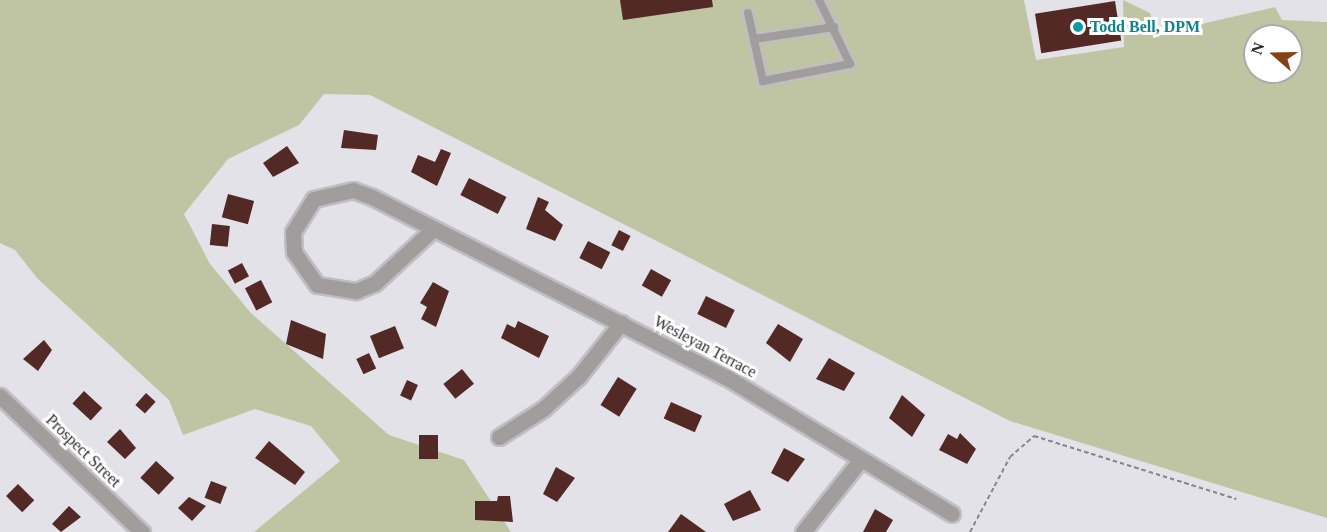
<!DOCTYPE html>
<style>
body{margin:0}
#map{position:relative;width:1327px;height:532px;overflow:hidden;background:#e3e2e9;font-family:Georgia,serif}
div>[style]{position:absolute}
.green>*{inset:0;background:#bfc5a2}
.building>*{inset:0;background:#532926;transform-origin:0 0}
.path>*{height:2px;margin-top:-1px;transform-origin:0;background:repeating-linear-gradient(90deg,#87868b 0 4.5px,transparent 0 7.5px)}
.roads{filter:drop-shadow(2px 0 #bfbec4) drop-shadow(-2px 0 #bfbec4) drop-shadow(0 2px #bfbec4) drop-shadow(0 -2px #bfbec4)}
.lane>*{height:8px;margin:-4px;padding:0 4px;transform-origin:4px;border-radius:4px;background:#a19d9d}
.street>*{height:15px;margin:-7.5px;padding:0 7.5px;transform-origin:7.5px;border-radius:7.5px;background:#a19d9d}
.dots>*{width:16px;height:16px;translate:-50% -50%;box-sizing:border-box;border:3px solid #fff;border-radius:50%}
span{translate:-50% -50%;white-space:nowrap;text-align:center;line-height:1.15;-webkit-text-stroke:6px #fff;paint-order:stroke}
.culture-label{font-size:16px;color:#0d838f;font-weight:700}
.left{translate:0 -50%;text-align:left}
.street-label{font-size:16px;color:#2d2c2f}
.north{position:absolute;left:1243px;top:24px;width:60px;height:60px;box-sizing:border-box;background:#fff;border:2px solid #ababac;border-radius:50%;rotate:290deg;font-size:16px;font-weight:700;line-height:24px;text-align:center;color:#2d2c2f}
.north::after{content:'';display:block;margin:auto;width:21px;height:27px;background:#854213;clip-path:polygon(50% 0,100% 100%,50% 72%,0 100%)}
</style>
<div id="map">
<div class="green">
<i style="clip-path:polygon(evenodd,0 0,1024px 0,1036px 60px,1124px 47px,1123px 0,1150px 13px,1158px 34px,1275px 7px,1282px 20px,1327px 22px,1327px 518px,1010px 421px,370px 95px,324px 94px,299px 125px,228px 159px,184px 214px,210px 264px,251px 313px,389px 435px,464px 460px,511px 532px,254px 532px,340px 461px,311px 426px,255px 409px,183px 435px,169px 400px,37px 278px,15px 250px,0 243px,0 0,1255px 36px,1291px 36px,1291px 72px,1255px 72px,1255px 36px)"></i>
</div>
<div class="building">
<i style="clip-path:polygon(620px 0,712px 0,713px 7px,623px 20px)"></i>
<i style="left:1115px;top:1px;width:40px;height:81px;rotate:81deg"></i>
<i style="clip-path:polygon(344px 130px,378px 135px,376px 150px,341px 148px)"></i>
<i style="clip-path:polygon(287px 146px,299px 163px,273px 177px,263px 163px)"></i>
<i style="clip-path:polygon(441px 149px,451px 153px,437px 186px,411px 172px,418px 155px,435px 162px)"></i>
<i style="left:469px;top:178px;width:42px;height:19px;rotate:27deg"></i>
<i style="left:228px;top:194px;width:27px;height:24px;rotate:15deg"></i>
<i style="clip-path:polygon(538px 197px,549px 202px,545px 210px,563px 225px,555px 241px,526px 229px)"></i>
<i style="left:212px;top:224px;width:18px;height:21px;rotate:6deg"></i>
<i style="left:619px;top:230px;width:13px;height:17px;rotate:27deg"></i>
<i style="left:588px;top:241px;width:25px;height:19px;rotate:27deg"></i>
<i style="left:242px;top:263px;width:15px;height:16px;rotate:62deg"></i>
<i style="left:651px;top:269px;width:23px;height:19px;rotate:29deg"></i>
<i style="left:261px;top:280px;width:25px;height:18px;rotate:63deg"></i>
<i style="clip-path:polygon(433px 282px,449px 291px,436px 327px,421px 319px,427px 307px,420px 303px)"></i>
<i style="left:706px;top:296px;width:32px;height:20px;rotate:26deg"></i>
<i style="clip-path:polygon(291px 320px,326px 334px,323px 359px,286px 344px)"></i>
<i style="clip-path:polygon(518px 321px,549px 336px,539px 358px,501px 338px,507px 324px,515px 328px)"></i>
<i style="clip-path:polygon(778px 324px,803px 339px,790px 362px,766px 343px)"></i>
<i style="left:395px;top:326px;width:24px;height:27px;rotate:68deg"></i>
<i style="clip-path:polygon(44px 340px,52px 350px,38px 371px,23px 359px)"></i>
<i style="left:369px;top:353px;width:17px;height:14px;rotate:65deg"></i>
<i style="clip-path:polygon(829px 358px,855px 373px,844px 391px,816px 379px)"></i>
<i style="left:462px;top:369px;width:19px;height:24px;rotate:51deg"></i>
<i style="left:618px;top:377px;width:22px;height:33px;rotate:32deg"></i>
<i style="left:407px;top:380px;width:12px;height:17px;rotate:24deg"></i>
<i style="left:84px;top:391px;width:25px;height:17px;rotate:43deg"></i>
<i style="left:146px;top:393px;width:13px;height:16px;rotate:42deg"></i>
<i style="clip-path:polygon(902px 395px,925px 415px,912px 437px,889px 418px)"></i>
<i style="left:671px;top:402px;width:34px;height:18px;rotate:24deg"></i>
<i style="clip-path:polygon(120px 429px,136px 448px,125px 459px,107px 442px)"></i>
<i style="clip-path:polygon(960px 433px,976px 449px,967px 464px,939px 450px,948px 434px,957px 439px)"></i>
<i style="left:419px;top:435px;width:19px;height:24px"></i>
<i style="clip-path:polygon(269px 441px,305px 472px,295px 485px,255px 458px)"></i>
<i style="clip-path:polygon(784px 448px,805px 459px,788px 482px,771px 473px)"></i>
<i style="left:156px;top:461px;width:25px;height:23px;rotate:43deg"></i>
<i style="clip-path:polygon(556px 467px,575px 478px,557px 502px,543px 494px)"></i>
<i style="left:211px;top:481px;width:17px;height:18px;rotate:21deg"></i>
<i style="left:18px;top:484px;width:23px;height:17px;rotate:45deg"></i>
<i style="clip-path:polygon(750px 490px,761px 510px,733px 521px,724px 504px)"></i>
<i style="clip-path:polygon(498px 496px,510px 496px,513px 522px,475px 520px,475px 501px,497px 501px)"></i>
<i style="clip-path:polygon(189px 497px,206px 506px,192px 521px,178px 508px)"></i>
<i style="clip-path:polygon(69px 506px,81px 517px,61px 532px,52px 524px)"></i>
<i style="clip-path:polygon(875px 509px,893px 520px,886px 532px,863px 532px)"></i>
<i style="clip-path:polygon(681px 514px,706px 532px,668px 532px)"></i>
</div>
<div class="path">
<i style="left:970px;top:532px;width:85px;rotate:-61.9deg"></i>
<i style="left:1010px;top:457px;width:32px;rotate:-41deg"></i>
<i style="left:1034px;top:436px;width:212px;rotate:17.3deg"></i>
</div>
<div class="roads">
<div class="lane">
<i style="left:748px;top:13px;width:70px;rotate:77.6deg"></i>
<i style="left:763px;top:81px;width:89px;rotate:-11.1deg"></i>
<i style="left:850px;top:64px;width:71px;rotate:-115.8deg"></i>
<i style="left:754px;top:39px;width:81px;rotate:-8.5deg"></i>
</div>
<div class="street">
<i style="left:431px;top:231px;width:76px;rotate:137.1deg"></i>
<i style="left:375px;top:283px;width:21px;rotate:157deg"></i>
<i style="left:356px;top:291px;width:39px;rotate:-171deg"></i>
<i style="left:317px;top:285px;width:40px;rotate:-124.9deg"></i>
<i style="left:294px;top:252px;width:20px;rotate:-93deg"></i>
<i style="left:293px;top:232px;width:39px;rotate:-58deg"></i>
<i style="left:314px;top:199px;width:40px;rotate:-13deg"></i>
<i style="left:353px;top:190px;width:20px;rotate:20deg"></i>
<i style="left:372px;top:197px;width:397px;rotate:27deg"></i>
<i style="left:726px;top:377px;width:264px;rotate:31.2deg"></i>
<i style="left:0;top:396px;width:197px;rotate:43.8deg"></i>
<i style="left:499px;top:437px;width:52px;rotate:-32.5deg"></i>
<i style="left:543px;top:409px;width:49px;rotate:-42.5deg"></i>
<i style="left:579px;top:376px;width:68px;rotate:-51.6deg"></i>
<i style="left:803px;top:532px;width:93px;rotate:-51.5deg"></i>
</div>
</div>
<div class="dots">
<i style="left:1078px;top:27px;background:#0f9aa8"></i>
</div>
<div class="culture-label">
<span class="left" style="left:1090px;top:27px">Todd Bell, DPM</span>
</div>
<div class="street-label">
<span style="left:705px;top:347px;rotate:28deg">Wesleyan Terrace</span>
<span style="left:83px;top:451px;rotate:44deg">Prospect Street</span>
</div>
<div class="north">N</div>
</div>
